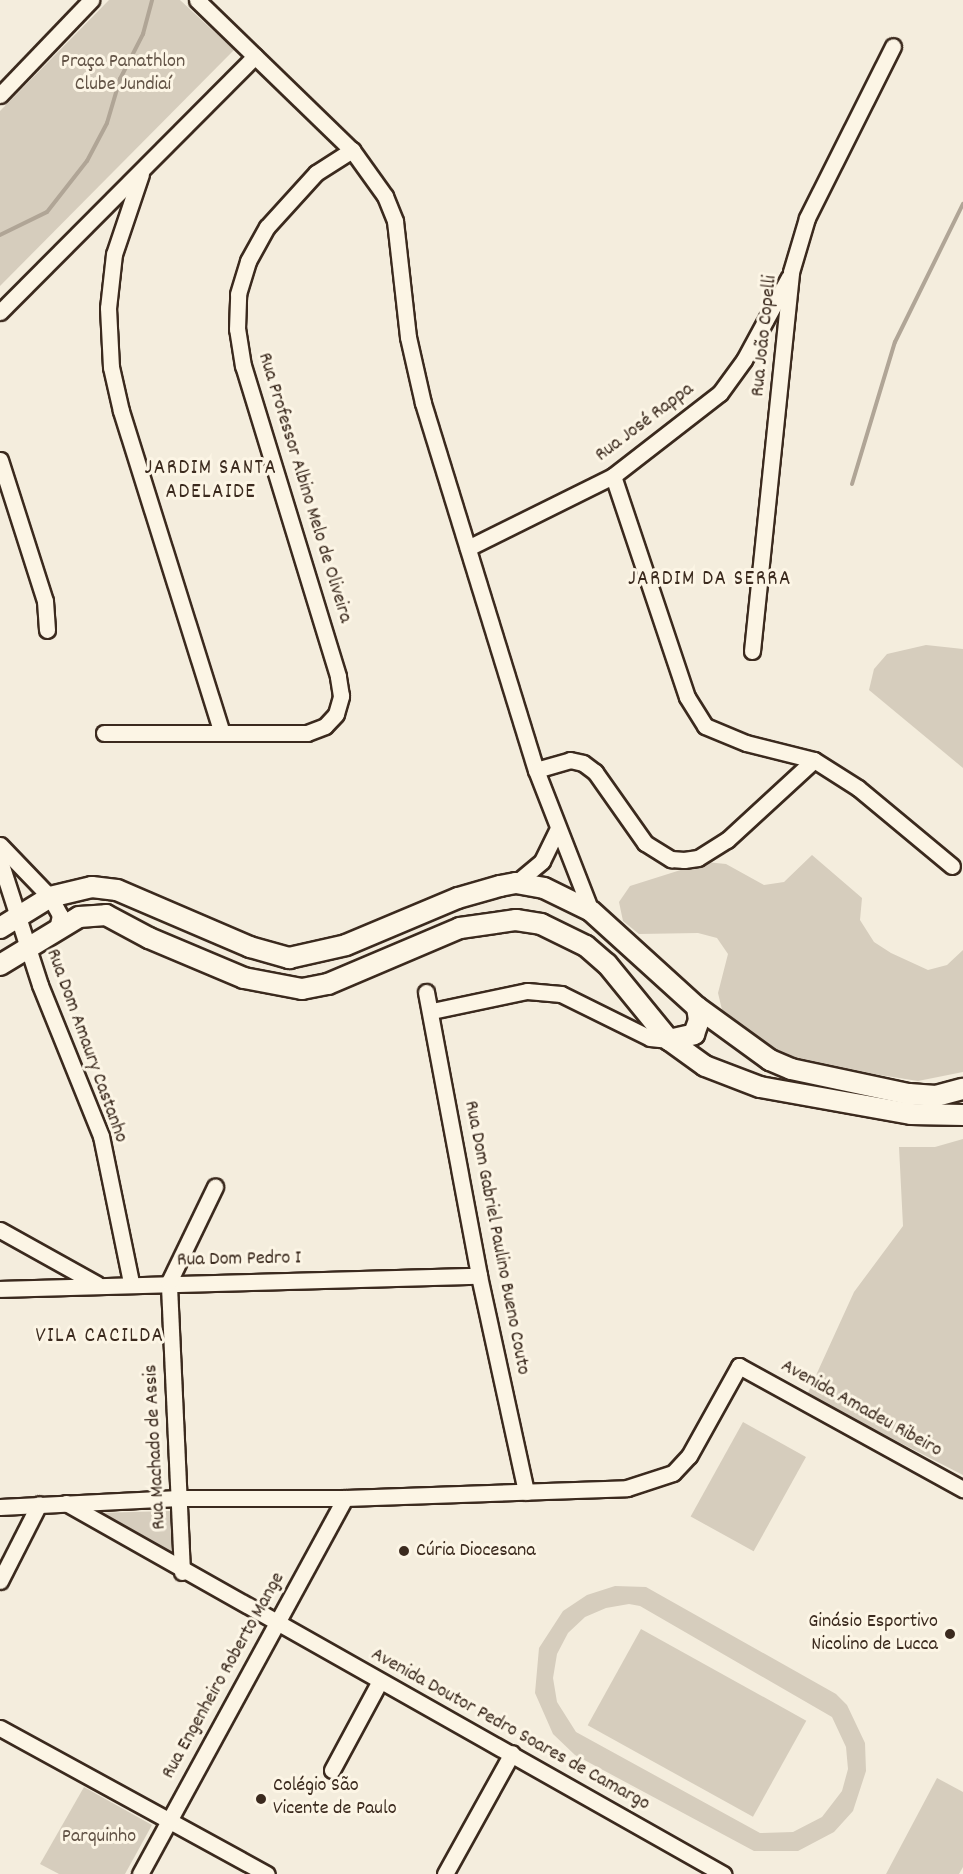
<!DOCTYPE html>
<meta charset="utf-8">
<style>
body{margin:0}
#map{position:relative;width:963px;height:1874px;overflow:hidden;background:#f4eddd;font-family:Dekko,sans-serif}
div>[style]{position:absolute}
.green>*{inset:0;background:#d6cdbd;transform-origin:0 0}
.stream>*{height:4px;margin:-2px;padding:0 2px;transform-origin:2px;border-radius:2px;background:#b0a596}
.roads{filter:drop-shadow(2px 0 #3b2a1e) drop-shadow(-2px 0 #3b2a1e) drop-shadow(0 2px #3b2a1e) drop-shadow(0 -2px #3b2a1e)}
.minor>*{height:15px;margin:-7.5px;padding:0 7.5px;transform-origin:7.5px;border-radius:7.5px;background:#fcf5e5}
.major>*{height:20px;margin:-10px;padding:0 10px;transform-origin:10px;border-radius:10px;background:#fcf5e5}
.dots>*{width:16px;height:16px;translate:-50% -50%;box-sizing:border-box;border:3px solid #fcf5e5;border-radius:50%}
span{translate:-50% -50%;white-space:nowrap;text-align:center;line-height:1.15;-webkit-text-stroke:6px #fcf5e5;paint-order:stroke}
.park-label{font-size:20px;color:#625346}
.street-label{font-size:20px;color:#3b2a1e}
.poi-label{font-size:20px;color:#3b2a1e}
.left{translate:0 -50%;text-align:left}
.right{translate:-100% -50%;text-align:right}
.neighbourhood-label{font-size:21px;color:#3b2a1e;letter-spacing:1.5px}
</style>
<div id="map">
<div class="green">
<i style="clip-path:polygon(109px 0,180px 0,234px 50px,0 286px,0 111px)"></i>
<i style="clip-path:polygon(926px 645px,963px 649px,963px 768px,869px 690px,874px 669px,887px 654px)"></i>
<i style="clip-path:polygon(812px 855px,862px 898px,860px 920px,874px 942px,891px 953px,928px 970px,947px 965px,963px 950px,963px 1072px,918px 1081px,797px 1062px,723px 1014px,718px 993px,728px 954px,717px 938px,698px 933px,639px 934px,623px 921px,619px 902px,630px 886px,706px 862px,726px 864px,764px 885px,784px 882px)"></i>
<i style="clip-path:polygon(963px 1139px,963px 1475px,807px 1395px,854px 1292px,903px 1226px,899px 1147px,935px 1147px)"></i>
<i style="left:743px;top:1422px;width:72px;height:108px;rotate:29deg"></i>
<i style="clip-path:polygon(171px 1511px,172px 1556px,94px 1513px)"></i>
<i style="clip-path:polygon(evenodd,615px 1586px,646px 1587px,836px 1694px,847px 1705px,865px 1743px,866px 1771px,853px 1811px,834px 1832px,798px 1851px,754px 1851px,575px 1755px,553px 1734px,535px 1693px,539px 1648px,563px 1611px,587px 1595px,615px 1586px,629px 1604px,640px 1606px,832px 1717px,846px 1747px,848px 1769px,842px 1791px,822px 1817px,793px 1832px,760px 1833px,576px 1732px,557px 1702px,553px 1678px,557px 1654px,568px 1633px,585px 1617px,606px 1608px,629px 1604px)"></i>
<i style="left:641px;top:1629px;width:189px;height:110px;rotate:29deg"></i>
<i style="clip-path:polygon(937px 1778px,963px 1792px,963px 1867px,959px 1874px,886px 1874px)"></i>
<i style="clip-path:polygon(84px 1787px,152px 1825px,125px 1874px,59px 1874px,40px 1864px)"></i>
</div>
<div class="stream">
<i style="left:0;top:235px;width:52px;rotate:-26.1deg"></i>
<i style="left:47px;top:212px;width:65px;rotate:-51.9deg"></i>
<i style="left:87px;top:161px;width:43px;rotate:-62.2deg"></i>
<i style="left:107px;top:123px;width:46px;rotate:-73.5deg"></i>
<i style="left:120px;top:79px;width:51px;rotate:-62.9deg"></i>
<i style="left:143px;top:34px;width:35px;rotate:-75deg"></i>
<i style="left:852px;top:484px;width:148px;rotate:-73.2deg"></i>
<i style="left:895px;top:342px;width:154px;rotate:-63.8deg"></i>
</div>
<div class="roads">
<div class="minor">
<i style="left:197px;top:0;width:216px;rotate:44.1deg"></i>
<i style="left:352px;top:150px;width:57px;rotate:54.3deg"></i>
<i style="left:385px;top:196px;width:27px;rotate:68deg"></i>
<i style="left:395px;top:221px;width:117px;rotate:83.6deg"></i>
<i style="left:408px;top:337px;width:68px;rotate:77.2deg"></i>
<i style="left:423px;top:403px;width:384px;rotate:72.9deg"></i>
<i style="left:536px;top:770px;width:151px;rotate:68.7deg"></i>
<i style="left:0;top:95px;width:132px;rotate:-46.2deg"></i>
<i style="left:141px;top:174px;width:84px;rotate:108.6deg"></i>
<i style="left:114px;top:254px;width:54px;rotate:96.3deg"></i>
<i style="left:108px;top:308px;width:59px;rotate:87.1deg"></i>
<i style="left:111px;top:367px;width:45px;rotate:77.2deg"></i>
<i style="left:121px;top:411px;width:335px;rotate:72.6deg"></i>
<i style="left:0;top:312px;width:361px;rotate:-45.1deg"></i>
<i style="left:0;top:460px;width:148px;rotate:72.3deg"></i>
<i style="left:45px;top:601px;width:29px;rotate:86deg"></i>
<i style="left:613px;top:476px;width:233px;rotate:71.5deg"></i>
<i style="left:687px;top:697px;width:34px;rotate:58deg"></i>
<i style="left:705px;top:726px;width:44px;rotate:22.5deg"></i>
<i style="left:746px;top:743px;width:70px;rotate:14deg"></i>
<i style="left:814px;top:760px;width:52px;rotate:32.5deg"></i>
<i style="left:858px;top:788px;width:122px;rotate:39.7deg"></i>
<i style="left:468px;top:548px;width:162px;rotate:-26.4deg"></i>
<i style="left:613px;top:476px;width:135px;rotate:-37.8deg"></i>
<i style="left:720px;top:393px;width:41px;rotate:-54deg"></i>
<i style="left:744px;top:360px;width:94px;rotate:-61.5deg"></i>
<i style="left:752px;top:651px;width:381px;rotate:-84.1deg"></i>
<i style="left:791px;top:272px;width:56px;rotate:-73.5deg"></i>
<i style="left:807px;top:218px;width:192px;rotate:-63.4deg"></i>
<i style="left:104px;top:733px;width:203px"></i>
<i style="left:307px;top:733px;width:19px;rotate:-21deg"></i>
<i style="left:325px;top:726px;width:16px;rotate:-47deg"></i>
<i style="left:336px;top:714px;width:19px;rotate:-74deg"></i>
<i style="left:341px;top:696px;width:20px;rotate:-99deg"></i>
<i style="left:338px;top:676px;width:324px;rotate:-107deg"></i>
<i style="left:243px;top:366px;width:37px;rotate:-99deg"></i>
<i style="left:237px;top:329px;width:35px;rotate:-88deg"></i>
<i style="left:238px;top:294px;width:34px;rotate:-73deg"></i>
<i style="left:248px;top:261px;width:39px;rotate:-61deg"></i>
<i style="left:267px;top:227px;width:73px;rotate:-47.8deg"></i>
<i style="left:316px;top:173px;width:43px;rotate:-32.6deg"></i>
<i style="left:536px;top:770px;width:35px;rotate:-16deg"></i>
<i style="left:570px;top:760px;width:13px;rotate:13deg"></i>
<i style="left:583px;top:763px;width:15px;rotate:37deg"></i>
<i style="left:595px;top:772px;width:87px;rotate:54.8deg"></i>
<i style="left:645px;top:843px;width:31px;rotate:32deg"></i>
<i style="left:671px;top:859px;width:13px;rotate:4deg"></i>
<i style="left:684px;top:860px;width:14px;rotate:-8deg"></i>
<i style="left:698px;top:858px;width:34px;rotate:-32deg"></i>
<i style="left:727px;top:840px;width:118px;rotate:-42.6deg"></i>
<i style="left:0;top:845px;width:72px;rotate:46.1deg"></i>
<i style="left:50px;top:897px;width:21px;rotate:61deg"></i>
<i style="left:60px;top:915px;width:14px;rotate:102deg"></i>
<i style="left:0;top:861px;width:130px;rotate:72.1deg"></i>
<i style="left:40px;top:985px;width:163px;rotate:68deg"></i>
<i style="left:101px;top:1136px;width:149px;rotate:78.4deg"></i>
<i style="left:516px;top:883px;width:34px;rotate:-40deg"></i>
<i style="left:542px;top:861px;width:34px;rotate:-64deg"></i>
<i style="left:426px;top:992px;width:289px;rotate:79.4deg"></i>
<i style="left:479px;top:1276px;width:221px;rotate:77.7deg"></i>
<i style="left:432px;top:1011px;width:97px;rotate:-11.9deg"></i>
<i style="left:527px;top:991px;width:34px;rotate:5deg"></i>
<i style="left:561px;top:994px;width:99px;rotate:26.3deg"></i>
<i style="left:650px;top:1038px;width:19px;rotate:6deg"></i>
<i style="left:0;top:1230px;width:111px;rotate:29.1deg"></i>
<i style="left:0;top:1289px;width:479px;rotate:-1.6deg"></i>
<i style="left:66px;top:1503px;width:755px;rotate:29.45deg"></i>
<i style="left:0;top:1507px;width:179px;rotate:-2.9deg"></i>
<i style="left:179px;top:1498px;width:166px"></i>
<i style="left:345px;top:1498px;width:282px;rotate:-2deg"></i>
<i style="left:627px;top:1488px;width:48px;rotate:-18.1deg"></i>
<i style="left:673px;top:1473px;width:23px;rotate:-47deg"></i>
<i style="left:689px;top:1456px;width:103px;rotate:-60.9deg"></i>
<i style="left:739px;top:1366px;width:256px;rotate:28.8deg"></i>
<i style="left:182px;top:1572px;width:290px;rotate:-92.6deg"></i>
<i style="left:169px;top:1282px;width:106px;rotate:-64.2deg"></i>
<i style="left:0;top:1581px;width:86px;rotate:-63.1deg"></i>
<i style="left:0;top:1728px;width:304px;rotate:28.7deg"></i>
<i style="left:332px;top:1770px;width:101px;rotate:-61.7deg"></i>
<i style="left:140px;top:1874px;width:428px;rotate:-61.4deg"></i>
<i style="left:445px;top:1874px;width:138px;rotate:-61deg"></i>
</div>
<div class="major">
<i style="left:0;top:928px;width:59px;rotate:-31.8deg"></i>
<i style="left:50px;top:897px;width:43px;rotate:-13.4deg"></i>
<i style="left:92px;top:887px;width:25px;rotate:7deg"></i>
<i style="left:117px;top:890px;width:145px;rotate:23.2deg"></i>
<i style="left:250px;top:947px;width:41px;rotate:15.8deg"></i>
<i style="left:289px;top:958px;width:58px;rotate:-12.8deg"></i>
<i style="left:346px;top:945px;width:121px;rotate:-22.8deg"></i>
<i style="left:458px;top:898px;width:44px;rotate:-15.9deg"></i>
<i style="left:500px;top:886px;width:16px;rotate:-11deg"></i>
<i style="left:516px;top:883px;width:28px;rotate:10deg"></i>
<i style="left:544px;top:888px;width:52px;rotate:26.1deg"></i>
<i style="left:591px;top:911px;width:143px;rotate:42.2deg"></i>
<i style="left:697px;top:1007px;width:90px;rotate:36deg"></i>
<i style="left:770px;top:1060px;width:23px;rotate:23deg"></i>
<i style="left:791px;top:1069px;width:121px;rotate:12deg"></i>
<i style="left:909px;top:1094px;width:27px;rotate:4deg"></i>
<i style="left:936px;top:1096px;width:28px;rotate:-15deg"></i>
<i style="left:0;top:965px;width:92px;rotate:-31.3deg"></i>
<i style="left:79px;top:917px;width:27px;rotate:-4deg"></i>
<i style="left:106px;top:915px;width:49px;rotate:28.1deg"></i>
<i style="left:149px;top:938px;width:103px;rotate:22.8deg"></i>
<i style="left:244px;top:978px;width:59px;rotate:10.7deg"></i>
<i style="left:302px;top:989px;width:26px;rotate:-11deg"></i>
<i style="left:328px;top:984px;width:143px;rotate:-23deg"></i>
<i style="left:460px;top:928px;width:57px;rotate:-8.1deg"></i>
<i style="left:516px;top:920px;width:25px;rotate:9deg"></i>
<i style="left:541px;top:924px;width:50px;rotate:26.1deg"></i>
<i style="left:586px;top:946px;width:28px;rotate:41deg"></i>
<i style="left:607px;top:964px;width:98px;rotate:50.8deg"></i>
<i style="left:669px;top:1040px;width:44px;rotate:35.8deg"></i>
<i style="left:705px;top:1066px;width:59px;rotate:20.9deg"></i>
<i style="left:760px;top:1087px;width:153px;rotate:10.1deg"></i>
<i style="left:911px;top:1114px;width:52px;rotate:1.1deg"></i>
<i style="left:669px;top:1040px;width:26px;rotate:-13deg"></i>
<i style="left:694px;top:1034px;width:15px;rotate:-70deg"></i>
<i style="left:699px;top:1020px;width:13px;rotate:-99deg"></i>
</div>
</div>
<div class="dots">
<i style="left:404px;top:1551px;background:#3b2a1e"></i>
<i style="left:950px;top:1634px;background:#3b2a1e"></i>
<i style="left:261px;top:1799px;background:#3b2a1e"></i>
</div>
<div class="park-label">
<span style="left:123px;top:74px">Praça Panathlon<br>Clube Jundiaí</span>
<span style="left:99px;top:1837px">Parquinho</span>
</div>
<div class="street-label">
<span style="left:765px;top:336px;rotate:-84deg">Rua João Copelli</span>
<span style="left:645px;top:423px;rotate:-37deg">Rua José Rappa</span>
<span style="left:304px;top:488px;rotate:73deg">Rua Professor Albino Melo de Oliveira</span>
<span style="left:86px;top:1046px;rotate:70deg">Rua Dom Amaury Castanho</span>
<span style="left:496px;top:1238px;rotate:79deg">Rua Dom Gabriel Paulino Bueno Couto</span>
<span style="left:239px;top:1260px;rotate:-1deg">Rua Dom Pedro I</span>
<span style="left:861px;top:1409px;rotate:29deg">Avenida Amadeu Ribeiro</span>
<span style="left:156px;top:1447px;rotate:-93deg">Rua Machado de Assis</span>
<span style="left:224px;top:1676px;rotate:-61deg">Rua Engenheiro Roberto Mange</span>
<span style="left:510px;top:1730px;rotate:29deg">Avenida Doutor Pedro Soares de Camargo</span>
</div>
<div class="poi-label">
<span class="left" style="left:416px;top:1551px">Cúria Diocesana</span>
<span class="right" style="left:938px;top:1634px">Ginásio Esportivo<br>Nicolino de Lucca</span>
<span class="left" style="left:273px;top:1798px">Colégio São<br>Vicente de Paulo</span>
</div>
<div class="neighbourhood-label">
<span style="left:211px;top:481px">JARDIM SANTA<br>ADELAIDE</span>
<span style="left:710px;top:580px">JARDIM DA SERRA</span>
<span style="left:100px;top:1337px">VILA CACILDA</span>
</div>
</div>
